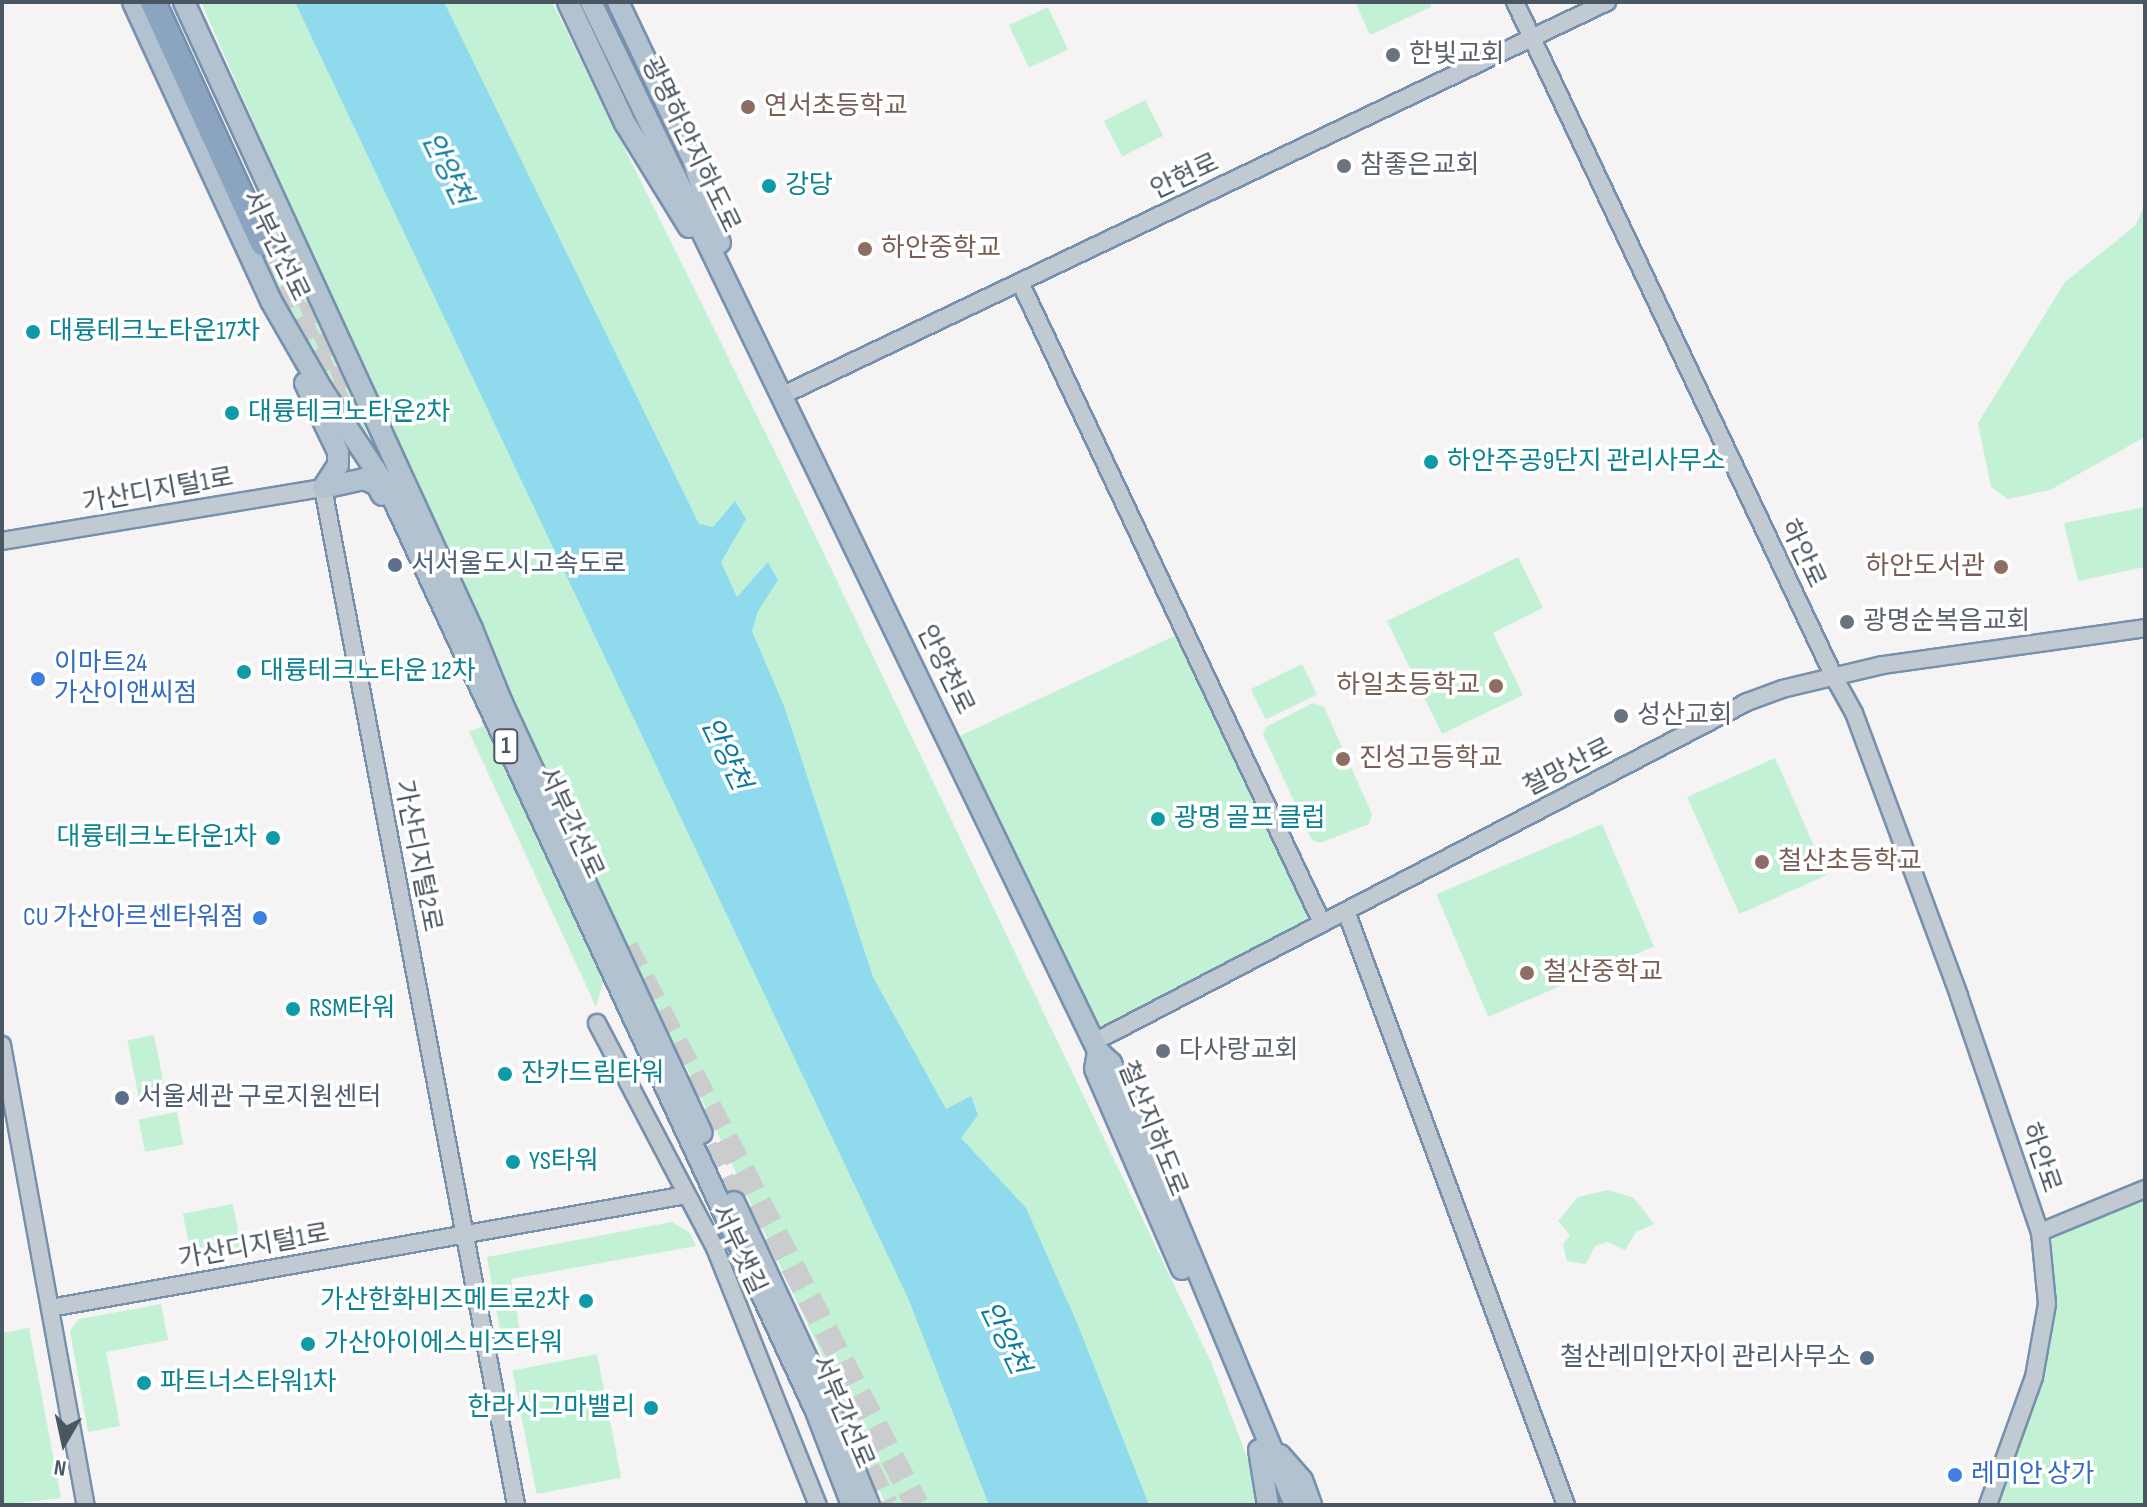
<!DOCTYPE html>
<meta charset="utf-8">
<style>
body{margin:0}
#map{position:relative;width:2147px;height:1507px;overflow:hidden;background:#f5f3f3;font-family:"Sofia Sans Condensed","Noto Sans KR",sans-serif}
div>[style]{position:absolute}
.green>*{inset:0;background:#c3f1d5;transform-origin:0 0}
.water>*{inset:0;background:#90daee}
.highway-tunnel>*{height:24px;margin-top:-12px;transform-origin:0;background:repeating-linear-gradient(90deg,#caccce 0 24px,transparent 0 36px)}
.roads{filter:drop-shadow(2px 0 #7690ad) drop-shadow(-2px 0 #7690ad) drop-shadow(0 2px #7690ad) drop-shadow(0 -2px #7690ad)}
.minor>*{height:16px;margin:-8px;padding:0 8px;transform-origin:8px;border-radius:8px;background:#c1cad2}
.major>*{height:20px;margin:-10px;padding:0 10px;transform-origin:10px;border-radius:10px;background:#b3c2d1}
.highway>*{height:24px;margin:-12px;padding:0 12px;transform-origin:12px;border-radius:12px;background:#8ba5c1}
.dots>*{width:22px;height:22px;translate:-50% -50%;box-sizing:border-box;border:4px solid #fff;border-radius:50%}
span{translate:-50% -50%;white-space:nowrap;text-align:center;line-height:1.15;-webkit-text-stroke:7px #fff;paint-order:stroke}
.shield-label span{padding:2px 6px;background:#fff;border:2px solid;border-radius:6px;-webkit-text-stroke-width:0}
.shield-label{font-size:24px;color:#4a5661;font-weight:700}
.worship-label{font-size:26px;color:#5b616d}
.left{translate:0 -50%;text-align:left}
.education-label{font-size:26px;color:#785e54}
.right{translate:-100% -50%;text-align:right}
.street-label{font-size:26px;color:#4a5661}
.culture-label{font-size:26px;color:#0d838f}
.service-label{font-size:26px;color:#4e5e75}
.shop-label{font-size:26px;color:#366cbe}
.water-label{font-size:28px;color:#0c7c9b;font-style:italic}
.frame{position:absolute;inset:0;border:4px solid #4a5661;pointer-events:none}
.north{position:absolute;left:24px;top:1403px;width:80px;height:80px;-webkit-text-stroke:6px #fff;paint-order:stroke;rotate:189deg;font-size:22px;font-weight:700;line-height:32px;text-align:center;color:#4a5661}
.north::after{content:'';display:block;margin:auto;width:28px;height:36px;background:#4a5661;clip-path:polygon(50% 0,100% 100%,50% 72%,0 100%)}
</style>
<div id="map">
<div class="green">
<i style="clip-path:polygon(201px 2px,552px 2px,781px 464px,1211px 1362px,1265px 1505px,886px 1505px,832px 1376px,683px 1060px,665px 1032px,498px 678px)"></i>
<i style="clip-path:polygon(1355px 2px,1429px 2px,1431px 7px,1370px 35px)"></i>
<i style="left:1048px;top:7px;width:47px;height:43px;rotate:65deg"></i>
<i style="left:1145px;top:100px;width:40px;height:46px;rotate:63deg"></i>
<i style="clip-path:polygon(2145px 204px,2145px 437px,2050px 490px,2008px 499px,1991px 487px,1978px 423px,2065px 282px,2135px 226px)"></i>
<i style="clip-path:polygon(299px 265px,329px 337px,375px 453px,365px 443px,267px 279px)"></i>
<i style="clip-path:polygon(2145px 507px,2145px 567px,2078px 581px,2064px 523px)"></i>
<i style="clip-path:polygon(1518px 557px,1543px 608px,1493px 633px,1523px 695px,1442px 734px,1387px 621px)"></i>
<i style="left:1185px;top:631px;width:323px;height:260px;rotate:65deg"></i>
<i style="left:1302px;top:664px;width:34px;height:57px;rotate:64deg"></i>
<i style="clip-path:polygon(1313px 703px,1324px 707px,1372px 814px,1369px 824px,1320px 843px,1312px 840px,1263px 734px,1266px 727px)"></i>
<i style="clip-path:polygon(486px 725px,603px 982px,596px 1007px,469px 732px)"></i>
<i style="left:1775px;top:758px;width:128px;height:96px;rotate:66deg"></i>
<i style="left:1602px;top:824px;width:133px;height:180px;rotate:67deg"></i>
<i style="left:154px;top:1035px;width:62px;height:27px;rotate:79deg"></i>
<i style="left:177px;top:1112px;width:33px;height:39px;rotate:79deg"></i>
<i style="clip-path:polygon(2145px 1189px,2145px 1505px,1988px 1505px,2034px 1377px,2047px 1304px,2040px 1232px)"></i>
<i style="clip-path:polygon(1608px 1190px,1634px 1198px,1654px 1224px,1636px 1232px,1625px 1250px,1607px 1242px,1595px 1246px,1586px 1264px,1567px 1261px,1563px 1245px,1570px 1235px,1558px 1221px,1578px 1197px)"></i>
<i style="left:233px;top:1204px;width:47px;height:51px;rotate:79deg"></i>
<i style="clip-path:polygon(672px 1222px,690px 1233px,696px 1246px,511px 1279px,522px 1343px,503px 1347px,487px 1257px)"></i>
<i style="clip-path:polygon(161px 1304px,168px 1340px,106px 1352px,120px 1426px,88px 1432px,70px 1331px,79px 1319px)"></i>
<i style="clip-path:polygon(29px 1328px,61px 1498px,2px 1505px,2px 1333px)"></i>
<i style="left:597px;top:1354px;width:126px;height:86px;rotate:79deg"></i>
</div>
<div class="water">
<i style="clip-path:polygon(295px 2px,444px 2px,699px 524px,713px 527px,735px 501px,746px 519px,721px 562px,737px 597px,768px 562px,778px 580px,758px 611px,752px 631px,784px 706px,873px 977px,946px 1109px,971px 1096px,978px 1115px,961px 1138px,1026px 1208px,1077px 1323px,1149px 1505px,989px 1505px,908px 1298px)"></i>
</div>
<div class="highway-tunnel">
<i style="left:278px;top:235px;width:167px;rotate:64.5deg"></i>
<i style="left:268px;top:253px;width:167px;rotate:64.8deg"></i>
<i style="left:626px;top:947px;width:629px;rotate:62.46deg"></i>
<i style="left:689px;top:1115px;width:119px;rotate:62.6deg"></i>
<i style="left:836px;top:1404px;width:113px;rotate:63.7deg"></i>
</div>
<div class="roads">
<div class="minor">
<i style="left:1515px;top:2px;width:747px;rotate:64.7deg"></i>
<i style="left:1834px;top:677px;width:41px;rotate:60.9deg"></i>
<i style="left:1854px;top:713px;width:302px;rotate:69.6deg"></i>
<i style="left:1959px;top:996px;width:250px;rotate:71.1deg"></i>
<i style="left:2040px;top:1232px;width:72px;rotate:84.4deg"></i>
<i style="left:2047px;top:1304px;width:74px;rotate:100.1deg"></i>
<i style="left:2034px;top:1377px;width:136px;rotate:109.8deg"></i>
<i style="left:1020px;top:282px;width:709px;rotate:64.77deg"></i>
<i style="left:783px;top:395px;width:913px;rotate:-25.5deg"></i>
<i style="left:2px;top:541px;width:325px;rotate:-9.4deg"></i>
<i style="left:323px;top:488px;width:1035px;rotate:79.25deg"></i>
<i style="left:1346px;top:911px;width:633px;rotate:69.68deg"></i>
<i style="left:597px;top:1023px;width:254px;rotate:62.3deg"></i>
<i style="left:715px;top:1248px;width:277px;rotate:68.2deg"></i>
<i style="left:1094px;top:1042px;width:736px;rotate:-27.5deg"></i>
<i style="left:1747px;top:702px;width:37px;rotate:-20deg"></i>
<i style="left:1782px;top:689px;width:104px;rotate:-13.4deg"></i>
<i style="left:1883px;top:665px;width:265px;rotate:-8deg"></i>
<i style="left:2px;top:1045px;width:468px;rotate:79.7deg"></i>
<i style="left:2040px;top:1232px;width:113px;rotate:-22.3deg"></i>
<i style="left:50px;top:1308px;width:646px;rotate:-10.07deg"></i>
</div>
<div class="major">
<i style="left:133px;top:2px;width:329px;rotate:65.2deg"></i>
<i style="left:271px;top:301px;width:100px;rotate:60.1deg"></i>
<i style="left:321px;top:388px;width:125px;rotate:56.4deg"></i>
<i style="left:390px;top:492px;width:1013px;rotate:65.13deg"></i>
<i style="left:816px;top:1411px;width:101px;rotate:69deg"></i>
<i style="left:184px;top:2px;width:690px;rotate:65.33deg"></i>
<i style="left:472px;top:629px;width:80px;rotate:67.9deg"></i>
<i style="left:502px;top:703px;width:474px;rotate:65.1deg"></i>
<i style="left:568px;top:2px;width:134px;rotate:64.8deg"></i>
<i style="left:625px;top:123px;width:122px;rotate:58.4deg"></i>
<i style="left:591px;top:2px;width:1165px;rotate:64.2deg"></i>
<i style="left:1098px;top:1051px;width:18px;rotate:43deg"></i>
<i style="left:1111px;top:1063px;width:479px;rotate:67.4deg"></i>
<i style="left:618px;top:2px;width:175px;rotate:64.6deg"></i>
<i style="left:693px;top:160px;width:87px;rotate:72deg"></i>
<i style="left:305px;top:383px;width:76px;rotate:64.4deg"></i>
<i style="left:338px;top:452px;width:13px;rotate:90deg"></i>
<i style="left:338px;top:465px;width:27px;rotate:123deg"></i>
<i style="left:323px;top:488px;width:42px;rotate:-12.4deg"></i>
<i style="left:364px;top:479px;width:14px;rotate:25deg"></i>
<i style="left:377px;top:485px;width:11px;rotate:63deg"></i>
<i style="left:1098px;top:1051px;width:18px;rotate:99deg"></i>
<i style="left:1095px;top:1069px;width:218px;rotate:66.5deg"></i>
<i style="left:734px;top:1202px;width:213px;rotate:65deg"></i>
<i style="left:824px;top:1395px;width:119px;rotate:67.8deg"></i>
<i style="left:1259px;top:1450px;width:56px;rotate:80.7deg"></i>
<i style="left:1280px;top:1455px;width:33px;rotate:49deg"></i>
<i style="left:1302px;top:1480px;width:27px;rotate:70deg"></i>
</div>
<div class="highway">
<i style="left:153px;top:2px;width:265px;rotate:65.5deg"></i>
</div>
</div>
<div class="dots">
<i style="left:1393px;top:55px;background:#6b7280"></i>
<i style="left:748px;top:107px;background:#8d6e63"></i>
<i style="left:1344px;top:166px;background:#6b7280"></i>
<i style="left:769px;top:186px;background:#0f9aa8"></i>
<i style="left:865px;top:249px;background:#8d6e63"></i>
<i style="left:33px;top:332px;background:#0f9aa8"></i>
<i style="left:232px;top:413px;background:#0f9aa8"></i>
<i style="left:1431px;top:462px;background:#0f9aa8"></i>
<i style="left:395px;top:565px;background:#5c6f8a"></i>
<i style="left:2001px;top:567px;background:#8d6e63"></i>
<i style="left:1847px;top:622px;background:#6b7280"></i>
<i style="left:244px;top:672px;background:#0f9aa8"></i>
<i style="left:38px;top:679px;background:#3f7fe0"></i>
<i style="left:1496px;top:686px;background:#8d6e63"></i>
<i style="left:1621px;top:716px;background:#6b7280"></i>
<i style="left:1343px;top:759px;background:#8d6e63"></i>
<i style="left:1158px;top:819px;background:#0f9aa8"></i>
<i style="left:273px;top:838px;background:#0f9aa8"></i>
<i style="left:1762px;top:862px;background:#8d6e63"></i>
<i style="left:260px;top:918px;background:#3f7fe0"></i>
<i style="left:1527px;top:973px;background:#8d6e63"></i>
<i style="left:293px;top:1009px;background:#0f9aa8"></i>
<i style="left:1163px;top:1051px;background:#6b7280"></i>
<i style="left:505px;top:1074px;background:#0f9aa8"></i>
<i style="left:122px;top:1098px;background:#5c6f8a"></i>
<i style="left:513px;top:1162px;background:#0f9aa8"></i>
<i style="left:586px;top:1301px;background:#0f9aa8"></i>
<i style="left:308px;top:1344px;background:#0f9aa8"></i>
<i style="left:1867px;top:1358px;background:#5c6f8a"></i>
<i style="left:144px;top:1383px;background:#0f9aa8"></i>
<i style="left:651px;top:1408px;background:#0f9aa8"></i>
<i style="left:1955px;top:1475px;background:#3f7fe0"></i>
</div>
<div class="shield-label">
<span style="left:506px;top:746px">1</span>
</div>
<div class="worship-label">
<span class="left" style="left:1409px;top:55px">한빛교회</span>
<span class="left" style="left:1360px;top:166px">참좋은교회</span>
<span class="left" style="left:1863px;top:622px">광명순복음교회</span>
<span class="left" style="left:1637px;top:716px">성산교회</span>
<span class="left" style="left:1179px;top:1051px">다사랑교회</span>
</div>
<div class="education-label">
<span class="left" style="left:764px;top:107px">연서초등학교</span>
<span class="left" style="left:881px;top:249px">하안중학교</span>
<span class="right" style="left:1985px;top:567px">하안도서관</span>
<span class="right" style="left:1480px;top:686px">하일초등학교</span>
<span class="left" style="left:1359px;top:759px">진성고등학교</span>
<span class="left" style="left:1778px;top:862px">철산초등학교</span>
<span class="left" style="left:1543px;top:973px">철산중학교</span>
</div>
<div class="street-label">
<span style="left:690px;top:145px;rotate:64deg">광명하안지하도로</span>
<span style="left:1185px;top:177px;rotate:-25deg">안현로</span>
<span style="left:275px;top:246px;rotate:64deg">서부간선로</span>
<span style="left:158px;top:491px;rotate:-10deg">가산디지털1로</span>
<span style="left:1802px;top:554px;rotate:65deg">하안로</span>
<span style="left:945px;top:670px;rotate:64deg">안양천로</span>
<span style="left:1568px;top:768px;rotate:-27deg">철망산로</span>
<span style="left:570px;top:823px;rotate:65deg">서부간선로</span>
<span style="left:417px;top:856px;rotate:79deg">가산디지털2로</span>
<span style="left:1152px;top:1129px;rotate:68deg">철산지하도로</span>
<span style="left:2040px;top:1158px;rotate:71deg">하안로</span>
<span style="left:254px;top:1247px;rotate:-10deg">가산디지털1로</span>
<span style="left:738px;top:1250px;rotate:65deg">서부샛길</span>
<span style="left:842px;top:1412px;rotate:67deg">서부간선로</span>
</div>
<div class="culture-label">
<span class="left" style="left:785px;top:186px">강당</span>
<span class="left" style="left:49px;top:332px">대륭테크노타운17차</span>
<span class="left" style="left:248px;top:413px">대륭테크노타운2차</span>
<span class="left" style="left:1447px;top:462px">하안주공9단지 관리사무소</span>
<span class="left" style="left:260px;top:672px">대륭테크노타운 12차</span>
<span class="left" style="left:1174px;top:819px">광명 골프 클럽</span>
<span class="right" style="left:257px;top:838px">대륭테크노타운1차</span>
<span class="left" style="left:309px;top:1009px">RSM타워</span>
<span class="left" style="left:521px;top:1074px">잔카드림타워</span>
<span class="left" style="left:529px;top:1162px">YS타워</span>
<span class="right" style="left:570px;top:1301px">가산한화비즈메트로2차</span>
<span class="left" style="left:324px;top:1344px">가산아이에스비즈타워</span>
<span class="left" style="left:160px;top:1383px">파트너스타워1차</span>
<span class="right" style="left:635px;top:1408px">한라시그마밸리</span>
</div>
<div class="service-label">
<span class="left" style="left:411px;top:565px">서서울도시고속도로</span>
<span class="left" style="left:138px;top:1098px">서울세관 구로지원센터</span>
<span class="right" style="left:1851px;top:1358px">철산레미안자이 관리사무소</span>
</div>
<div class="shop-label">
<span class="left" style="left:54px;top:679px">이마트24<br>가산이앤씨점</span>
<span class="right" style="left:244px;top:918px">CU 가산아르센타워점</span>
<span class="left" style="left:1971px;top:1475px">레미안 상가</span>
</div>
<div class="water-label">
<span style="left:446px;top:169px;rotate:64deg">안양천</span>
<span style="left:725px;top:754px;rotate:64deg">안양천</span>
<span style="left:1004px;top:1338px;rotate:64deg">안양천</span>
</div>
<div class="frame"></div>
<div class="north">N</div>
</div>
